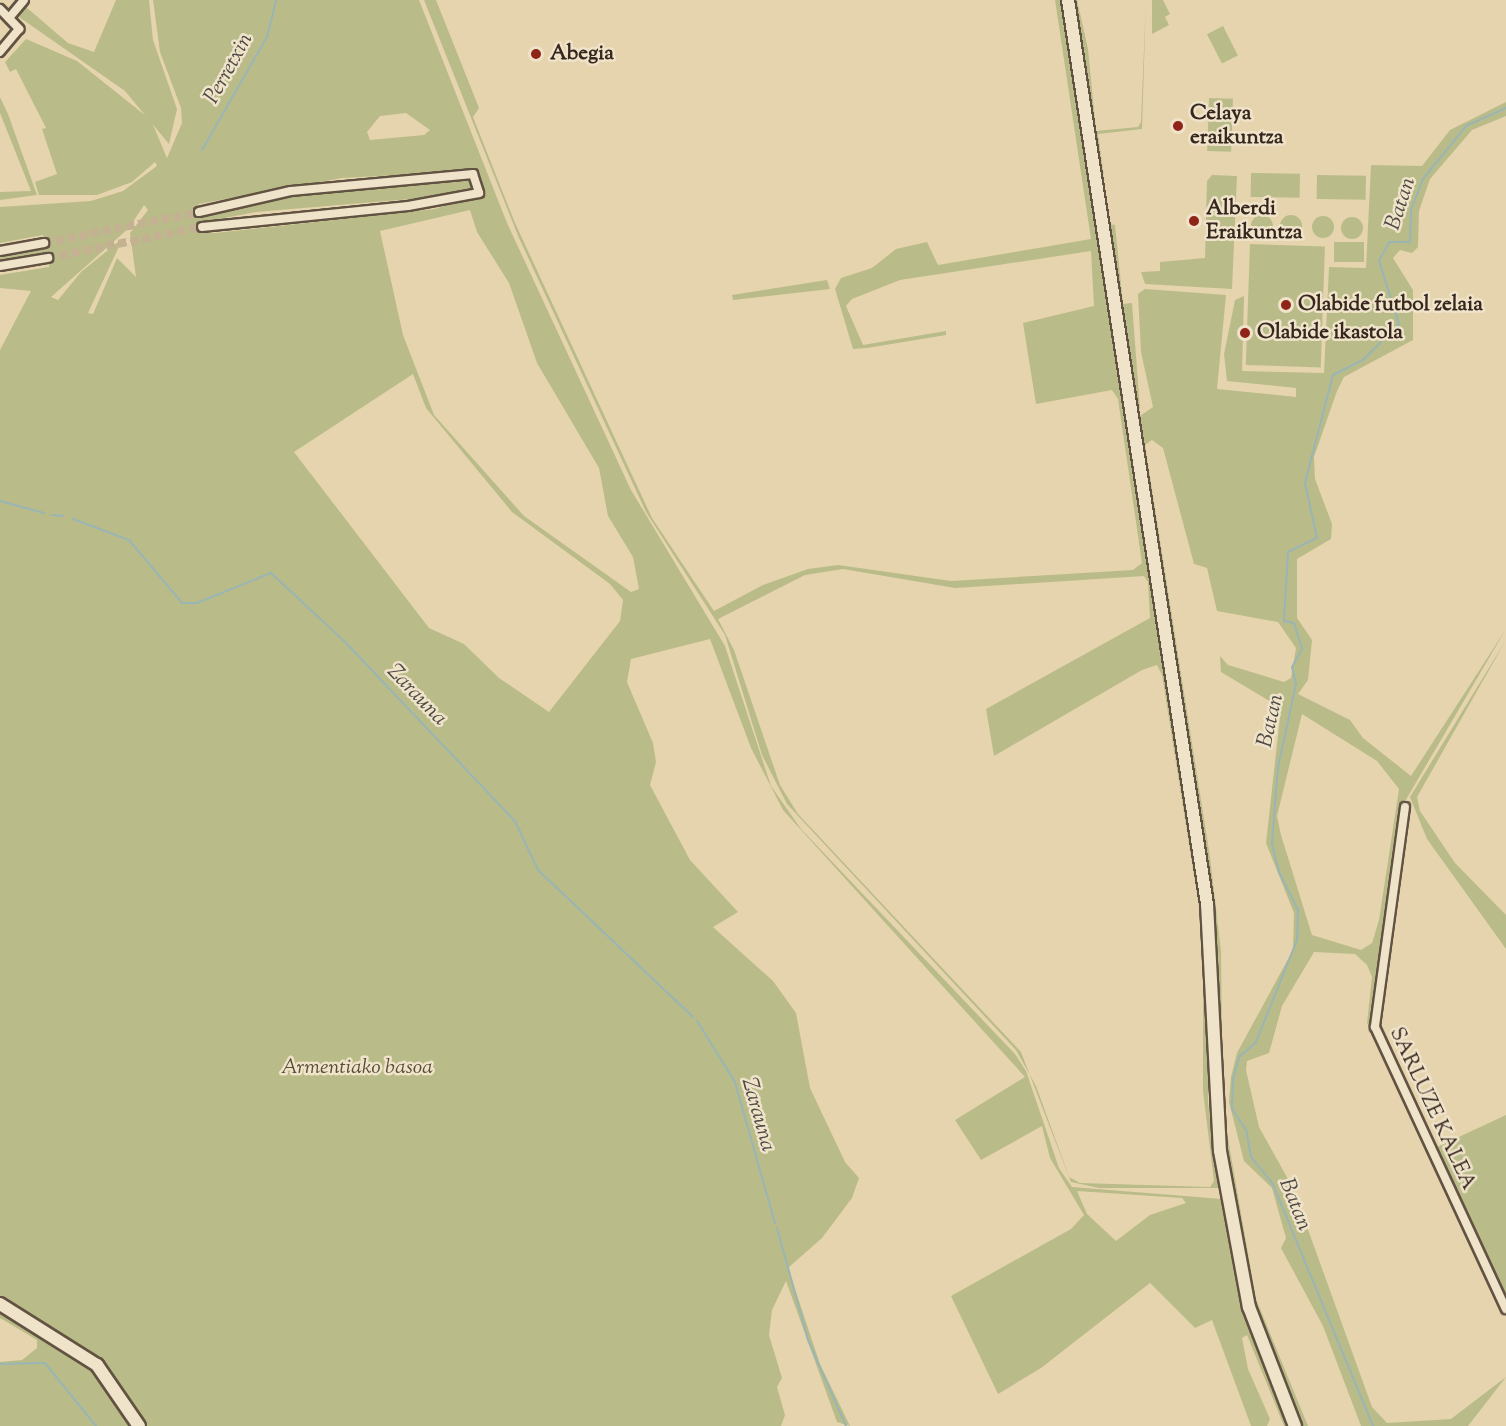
<!DOCTYPE html>
<style>
body{margin:0}
#map{position:relative;width:1506px;height:1426px;overflow:hidden;background:#e6d4ae;font-family:"Sorts Mill Goudy",serif}
div>[style]{position:absolute}
.green>*{inset:0;background:#b9bc88;transform-origin:0 0}
.round{border-radius:50%}
.stream>*{height:2px;margin:-1px;padding:0 1px;transform-origin:1px;border-radius:1px;background:#9ab5b5}
.street-tunnel>*{height:8px;margin-top:-4px;transform-origin:0;background:repeating-linear-gradient(90deg,#c3b191 0 8px,transparent 0 12px)}
.roads{filter:drop-shadow(2px 0 #625242) drop-shadow(-2px 0 #625242) drop-shadow(0 2px #625242) drop-shadow(0 -2px #625242)}
.street>*{height:8px;margin:-4px;padding:0 4px;transform-origin:4px;border-radius:4px;background:#efe3ca}
.secondary>*{height:12px;margin:-6px;padding:0 6px;transform-origin:6px;border-radius:6px;background:#efe3ca}
.dots>*{width:16px;height:16px;translate:-50% -50%;box-sizing:border-box;border:3px solid #efe3ca;border-radius:50%}
span{translate:-50% -50%;white-space:nowrap;text-align:center;line-height:1.15;-webkit-text-stroke:5px #efe3ca;paint-order:stroke}
.poi-label{font-size:21px;color:#36261e;font-weight:700}
.left{translate:0 -50%;text-align:left}
.park-label{font-size:21px;color:#574c38;font-style:italic}
.street-label{font-size:21px;color:#36261e}
.water-label{font-size:22px;color:#4f4a44;font-style:italic}
</style>
<div id="map">
<div class="green">
<i style="clip-path:polygon(116px 0,149px 0,153px 40px,177px 109px,169px 144px,125px 91px,19px 17px,26px 7px,68px 43px,94px 52px)"></i>
<i style="clip-path:polygon(evenodd,153px 0,419px 0,507px 223px,631px 490px,725px 646px,771px 786px,801px 829px,1015px 1054px,1026px 1071px,1059px 1168px,1072px 1187px,1222px 1199px,1239px 1294px,1289px 1426px,1284px 1426px,1247px 1335px,1242px 1338px,1248px 1369px,1270px 1419px,1267px 1426px,1251px 1426px,1212px 1320px,1195px 1328px,1150px 1283px,1041px 1368px,998px 1394px,951px 1296px,1071px 1229px,1084px 1215px,1050px 1158px,1042px 1126px,981px 1160px,955px 1120px,1025px 1077px,783px 810px,751px 748px,710px 639px,631px 659px,627px 682px,653px 743px,656px 762px,650px 785px,690px 860px,738px 912px,713px 927px,773px 981px,796px 1013px,810px 1088px,845px 1162px,859px 1178px,852px 1198px,822px 1238px,788px 1268px,820px 1364px,850px 1426px,837px 1422px,786px 1281px,772px 1310px,769px 1335px,782px 1378px,777px 1387px,785px 1415px,781px 1426px,0 1426px,0 1362px,22px 1360px,37px 1348px,37px 1340px,0 1318px,0 350px,31px 291px,0 288px,0 275px,49px 267px,49px 260px,0 263px,0 254px,46px 245px,43px 235px,0 243px,0 207px,91px 201px,123px 191px,157px 166px,155px 162px,132px 182px,97px 195px,39px 195px,35px 182px,57px 174px,42px 129px,46px 128px,16px 69px,10px 72px,5px 62px,26px 39px,77px 61px,151px 120px,167px 158px,182px 123px,181px 108px,160px 52px,153px 0,406px 113px,430px 130px,424px 135px,370px 140px,367px 132px,380px 116px,406px 113px,153px 0,473px 171px,480px 195px,435px 209px,215px 233px,204px 233px,203px 222px,256px 212px,446px 196px,472px 190px,469px 179px,306px 194px,202px 215px,198px 204px,342px 178px,473px 171px,153px 0,144px 205px,148px 210px,130px 233px,136px 277px,117px 258px,93px 314px,88px 313px,123px 238px,81px 272px,58px 300px,51px 297px,129px 228px,144px 205px,153px 0,470px 210px,477px 232px,509px 283px,537px 363px,599px 468px,608px 516px,633px 557px,639px 589px,631px 592px,524px 516px,434px 415px,403px 335px,380px 231px,470px 210px,153px 0,413px 374px,426px 408px,512px 512px,610px 584px,623px 600px,620px 621px,549px 712px,499px 678px,464px 644px,429px 628px,294px 452px,413px 374px,153px 0,1077px 1191px,1182px 1198px,1186px 1203px,1150px 1215px,1116px 1241px,1087px 1214px,1077px 1191px)"></i>
<i style="clip-path:polygon(evenodd,424px 0,436px 0,479px 108px,473px 117px,515px 223px,652px 518px,714px 611px,763px 585px,808px 569px,838px 565px,951px 581px,1133px 570px,1142px 563px,1118px 399px,1112px 390px,1036px 404px,1023px 323px,1094px 306px,1091px 251px,900px 280px,852px 299px,846px 306px,863px 345px,946px 331px,946px 335px,867px 348px,853px 349px,835px 289px,841px 278px,872px 268px,896px 249px,927px 242px,938px 265px,1091px 239px,1055px 0,1062px 0,1202px 904px,1209px 989px,1208px 1103px,1219px 1188px,1099px 1188px,1071px 1182px,1036px 1086px,1016px 1050px,787px 804px,762px 755px,725px 635px,646px 512px,519px 238px,424px 0,843px 569px,955px 588px,1144px 576px,1148px 582px,1150px 618px,986px 709px,994px 756px,1142px 670px,1157px 665px,1162px 675px,1203px 932px,1203px 1091px,1214px 1181px,1210px 1187px,1080px 1183px,1069px 1177px,1021px 1052px,798px 814px,780px 785px,734px 650px,718px 619px,805px 575px,843px 569px)"></i>
<i style="clip-path:polygon(1073px 0,1077px 0,1088px 49px,1096px 131px,1138px 127px,1141px 122px,1146px 0,1142px 129px,1098px 134px,1105px 184px)"></i>
<i style="clip-path:polygon(1152px 0,1163px 0,1170px 14px,1165px 17px,1169px 25px,1152px 34px)"></i>
<i style="left:1223px;top:26px;width:33px;height:18px;rotate:63deg"></i>
<i style="clip-path:polygon(0 97px,8px 114px,37px 195px,0 200px,0 192px,31px 191px,0 113px)"></i>
<i style="left:1209px;top:98px;width:24px;height:53px;rotate:2deg"></i>
<i style="clip-path:polygon(evenodd,1506px 102px,1506px 116px,1472px 130px,1430px 179px,1419px 211px,1418px 247px,1412px 253px,1400px 250px,1393px 258px,1413px 290px,1413px 340px,1344px 377px,1337px 391px,1314px 457px,1315px 479px,1332px 524px,1331px 539px,1297px 559px,1297px 618px,1312px 640px,1308px 680px,1298px 694px,1350px 720px,1363px 738px,1411px 776px,1506px 629px,1404px 803px,1371px 1013px,1379px 1044px,1506px 1323px,1367px 1023px,1372px 977px,1367px 965px,1355px 954px,1314px 952px,1282px 1006px,1269px 1053px,1247px 1061px,1246px 1070px,1259px 1127px,1293px 1188px,1372px 1407px,1387px 1423px,1451px 1419px,1506px 1377px,1468px 1426px,1361px 1426px,1323px 1326px,1281px 1248px,1286px 1238px,1272px 1188px,1244px 1161px,1229px 1102px,1231px 1077px,1237px 1053px,1293px 950px,1294px 913px,1266px 843px,1281px 708px,1221px 672px,1220px 656px,1228px 665px,1284px 682px,1291px 678px,1296px 648px,1278px 622px,1217px 611px,1207px 568px,1194px 564px,1163px 448px,1152px 440px,1145px 445px,1210px 857px,1221px 951px,1223px 1110px,1256px 1299px,1308px 1426px,1300px 1426px,1255px 1308px,1221px 1128px,1218px 946px,1137px 418px,1153px 407px,1141px 352px,1138px 294px,1145px 289px,1226px 295px,1217px 389px,1296px 397px,1296px 388px,1227px 381px,1224px 354px,1235px 300px,1244px 296px,1242px 371px,1324px 373px,1329px 267px,1366px 268px,1371px 165px,1422px 166px,1450px 130px,1506px 102px,1302px 714px,1377px 761px,1399px 789px,1379px 920px,1372px 943px,1361px 950px,1312px 935px,1281px 835px,1277px 816px,1302px 714px)"></i>
<i style="left:1251px;top:173px;width:49px;height:24px;rotate:1deg"></i>
<i style="clip-path:polygon(1212px 175px,1237px 176px,1232px 289px,1145px 284px,1141px 272px,1160px 271px,1160px 262px,1205px 258px,1207px 181px)"></i>
<i style="left:1317px;top:175px;width:49px;height:24px;rotate:1deg"></i>
<i class="round" style="left:1251px;top:215px;width:22px;height:22px"></i>
<i class="round" style="left:1280px;top:215px;width:22px;height:22px"></i>
<i class="round" style="left:1312px;top:216px;width:22px;height:22px"></i>
<i class="round" style="left:1341px;top:217px;width:22px;height:22px"></i>
<i style="clip-path:polygon(1109px 224px,1115px 225px,1123px 304px,1132px 303px,1140px 409px,1136px 410px)"></i>
<i style="left:1334px;top:242px;width:30px;height:20px"></i>
<i style="left:1250px;top:244px;width:75px;height:121px;rotate:2deg"></i>
<i style="clip-path:polygon(827px 280px,830px 289px,733px 300px,732px 295px)"></i>
<i style="clip-path:polygon(1506px 640px,1417px 797px,1420px 811px,1455px 863px,1506px 915px,1506px 949px,1427px 839px,1410px 797px)"></i>
<i style="clip-path:polygon(1506px 1115px,1506px 1302px,1433px 1149px)"></i>
</div>
<div class="stream">
<i style="left:202px;top:150px;width:130px;rotate:-60.1deg"></i>
<i style="left:267px;top:37px;width:38px;rotate:-76deg"></i>
<i style="left:0;top:501px;width:46px;rotate:15.3deg"></i>
<i style="left:52px;top:515px;width:11px;rotate:5deg"></i>
<i style="left:73px;top:519px;width:60px;rotate:20.6deg"></i>
<i style="left:129px;top:540px;width:82px;rotate:49.9deg"></i>
<i style="left:182px;top:603px;width:15px"></i>
<i style="left:197px;top:603px;width:80px;rotate:-22.1deg"></i>
<i style="left:271px;top:573px;width:101px;rotate:43deg"></i>
<i style="left:345px;top:642px;width:247px;rotate:46.5deg"></i>
<i style="left:515px;top:821px;width:54px;rotate:64.9deg"></i>
<i style="left:538px;top:870px;width:214px;rotate:43.5deg"></i>
<i style="left:697px;top:1021px;width:72px;rotate:58.1deg"></i>
<i style="left:735px;top:1082px;width:147px;rotate:74.2deg"></i>
<i style="left:777px;top:1228px;width:116px;rotate:74.5deg"></i>
<i style="left:808px;top:1340px;width:94px;rotate:66.2deg"></i>
<i style="left:0;top:1364px;width:45px;rotate:-1.3deg"></i>
<i style="left:45px;top:1363px;width:81px;rotate:51deg"></i>
<i style="left:1373px;top:1426px;width:262px;rotate:-112.5deg"></i>
<i style="left:1273px;top:1184px;width:35px;rotate:-129deg"></i>
<i style="left:1251px;top:1157px;width:27px;rotate:-100deg"></i>
<i style="left:1246px;top:1130px;width:25px;rotate:-124deg"></i>
<i style="left:1232px;top:1109px;width:29px;rotate:-88deg"></i>
<i style="left:1233px;top:1080px;width:24px;rotate:-75deg"></i>
<i style="left:1239px;top:1057px;width:23px;rotate:-41deg"></i>
<i style="left:1256px;top:1042px;width:110px;rotate:-68.1deg"></i>
<i style="left:1297px;top:940px;width:30px;rotate:-88deg"></i>
<i style="left:1298px;top:910px;width:42px;rotate:-116.6deg"></i>
<i style="left:1279px;top:872px;width:30px;rotate:-104deg"></i>
<i style="left:1272px;top:843px;width:76px;rotate:-85.5deg"></i>
<i style="left:1278px;top:767px;width:85px;rotate:-77.8deg"></i>
<i style="left:1296px;top:684px;width:17px;rotate:-103deg"></i>
<i style="left:1292px;top:667px;width:21px;rotate:-61deg"></i>
<i style="left:1302px;top:649px;width:27px;rotate:-107deg"></i>
<i style="left:1294px;top:623px;width:10px;rotate:-169deg"></i>
<i style="left:1284px;top:621px;width:69px;rotate:-86.7deg"></i>
<i style="left:1288px;top:552px;width:32px;rotate:-26deg"></i>
<i style="left:1317px;top:538px;width:56px;rotate:-102.3deg"></i>
<i style="left:1305px;top:483px;width:112px;rotate:-75.5deg"></i>
<i style="left:1333px;top:375px;width:35px;rotate:-27deg"></i>
<i style="left:1364px;top:359px;width:49px;rotate:-45deg"></i>
<i style="left:1399px;top:324px;width:66px;rotate:-107.6deg"></i>
<i style="left:1379px;top:261px;width:21px;rotate:-62deg"></i>
<i style="left:1389px;top:242px;width:21px"></i>
<i style="left:1410px;top:242px;width:32px;rotate:-88deg"></i>
<i style="left:1411px;top:210px;width:33px;rotate:-69deg"></i>
<i style="left:1423px;top:179px;width:68px;rotate:-50.9deg"></i>
<i style="left:1466px;top:126px;width:44px;rotate:-24.2deg"></i>
</div>
<div class="street-tunnel">
<i style="left:44px;top:243px;width:158px;rotate:-11.3deg"></i>
<i style="left:48px;top:258px;width:157px;rotate:-11.4deg"></i>
</div>
<div class="roads">
<div class="street">
<i style="left:0;top:9px;width:28px;rotate:46deg"></i>
<i style="left:19px;top:29px;width:30px;rotate:130deg"></i>
<i style="left:9px;top:18px;width:23px;rotate:-50deg"></i>
<i style="left:199px;top:212px;width:94px;rotate:-12.9deg"></i>
<i style="left:291px;top:191px;width:183px;rotate:-5.3deg"></i>
<i style="left:473px;top:174px;width:20px;rotate:72deg"></i>
<i style="left:479px;top:193px;width:72px;rotate:169.6deg"></i>
<i style="left:408px;top:206px;width:207px;rotate:174.2deg"></i>
<i style="left:0;top:251px;width:45px;rotate:-10.3deg"></i>
<i style="left:0;top:266px;width:49px;rotate:-9.5deg"></i>
<i style="left:1405px;top:807px;width:222px;rotate:97.8deg"></i>
<i style="left:1375px;top:1027px;width:311px;rotate:65.1deg"></i>
</div>
<div class="secondary">
<i style="left:1068px;top:0;width:915px;rotate:81.26deg"></i>
<i style="left:1207px;top:904px;width:247px;rotate:87deg"></i>
<i style="left:1220px;top:1151px;width:159px;rotate:79.5deg"></i>
<i style="left:1249px;top:1307px;width:128px;rotate:68.9deg"></i>
<i style="left:0;top:1304px;width:115px;rotate:32.2deg"></i>
<i style="left:97px;top:1365px;width:74px;rotate:55.5deg"></i>
</div>
</div>
<div class="dots">
<i style="left:536px;top:54px;background:#8f2418"></i>
<i style="left:1178px;top:126px;background:#8f2418"></i>
<i style="left:1194px;top:221px;background:#8f2418"></i>
<i style="left:1286px;top:305px;background:#8f2418"></i>
<i style="left:1245px;top:333px;background:#8f2418"></i>
</div>
<div class="poi-label">
<span class="left" style="left:550px;top:54px">Abegia</span>
<span class="left" style="left:1190px;top:126px">Celaya<br>eraikuntza</span>
<span class="left" style="left:1206px;top:221px">Alberdi<br>Eraikuntza</span>
<span class="left" style="left:1298px;top:305px">Olabide futbol zelaia</span>
<span class="left" style="left:1257px;top:333px">Olabide ikastola</span>
</div>
<div class="park-label">
<span style="left:357px;top:1068px">Armentiako basoa</span>
</div>
<div class="street-label">
<span style="left:1432px;top:1109px;rotate:65deg">SARLUZE KALEA</span>
</div>
<div class="water-label">
<span style="left:230px;top:69px;rotate:-61deg">Perretxin</span>
<span style="left:1402px;top:204px;rotate:-72deg">Batan</span>
<span style="left:416px;top:696px;rotate:46deg">Zarauna</span>
<span style="left:1272px;top:721px;rotate:-77deg">Batan</span>
<span style="left:757px;top:1115px;rotate:74deg">Zarauna</span>
<span style="left:1294px;top:1205px;rotate:68deg">Batan</span>
</div>
</div>
